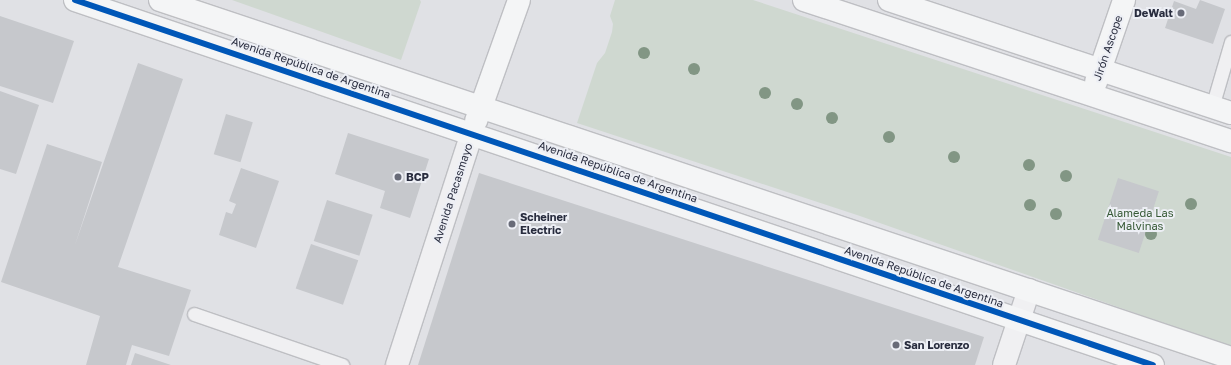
<!DOCTYPE html>
<meta charset="utf-8">
<style>
body{margin:0}
#map{position:relative;width:1231px;height:365px;overflow:hidden;background:#e0e1e5;font-family:"Golos Text",sans-serif}
div>[style]{position:absolute}
.green>*{inset:0;background:#cfd8d0}
.building>*{inset:0;background:#c6c8cc;transform-origin:0 0}
.roads{filter:drop-shadow(1px 0 #bebfc3) drop-shadow(-1px 0 #bebfc3) drop-shadow(0 1px #bebfc3) drop-shadow(0 -1px #bebfc3)}
.lane>*{height:13px;margin:-6.5px;padding:0 6.5px;transform-origin:6.5px;border-radius:6.5px;background:#f0f0f2}
.street>*{height:22px;margin:-11px;padding:0 11px;transform-origin:11px;border-radius:11px;background:#f0f0f2}
.secondary>*{height:22px;margin:-11px;padding:0 11px;transform-origin:11px;border-radius:11px;background:#f4f5f6}
.cycleway>*{height:6px;margin:-3px;padding:0 3px;transform-origin:3px;border-radius:3px;background:#0057b8}
.trees>*{width:12px;height:12px;margin:-6px;border-radius:50%;background:#829684}
.dots>*{width:11px;height:11px;translate:-50% -50%;box-sizing:border-box;border:2px solid #edeff5;border-radius:50%}
span{translate:-50% -50%;white-space:nowrap;text-align:center;line-height:1.15;-webkit-text-stroke:4px #edeff5;paint-order:stroke}
.poi-label{font-size:11px;color:#282c3e;font-weight:700}
.right{translate:-100% -50%;text-align:right}
.left{translate:0 -50%;text-align:left}
.street-label{font-size:11px;color:#282c3e}
.park-label{font-size:11px;color:#365935}
</style>
<div id="map">
<div class="green">
<i style="clip-path:polygon(232px 0,420px 0,421px 2px,401px 60px)"></i>
<i style="clip-path:polygon(615px 0,753px 0,1231px 157px,1231px 347px,860px 216px,577px 123px,597px 63px,605px 53px,612px 32px,613px 24px,610px 16px)"></i>
</div>
<div class="building">
<i style="clip-path:polygon(1200px 0,1225px 9px,1213px 44px,1165px 28px,1174px 1px,1196px 9px)"></i>
<i style="clip-path:polygon(0 16px,74px 41px,53px 103px,0 86px)"></i>
<i style="clip-path:polygon(138px 63px,183px 79px,118px 267px,191px 290px,169px 356px,132px 345px,126px 365px,86px 365px,100px 316px,1px 282px,47px 144px,102px 162px,75px 245px)"></i>
<i style="clip-path:polygon(0 91px,39px 105px,16px 174px,0 169px)"></i>
<i style="left:226px;top:114px;width:28px;height:42px;rotate:17deg"></i>
<i style="clip-path:polygon(348px 133px,429px 159px,410px 218px,380px 208px,385px 191px,335px 174px)"></i>
<i style="clip-path:polygon(241px 168px,279px 181px,256px 248px,219px 235px,226px 212px,232px 214px,236px 204px,229px 201px)"></i>
<i style="clip-path:polygon(479px 173px,984px 337px,975px 365px,418px 365px)"></i>
<i style="left:1118px;top:178px;width:43px;height:65px;rotate:18deg"></i>
<i style="left:327px;top:200px;width:48px;height:43px;rotate:18deg"></i>
<i style="left:311px;top:244px;width:50px;height:47px;rotate:19deg"></i>
<i style="clip-path:polygon(135px 353px,171px 365px,131px 365px)"></i>
</div>
<div class="roads">
<div class="lane">
<i style="left:1212px;top:107px;width:68px;rotate:-73.7deg"></i>
<i style="left:194px;top:314px;width:157px;rotate:19deg"></i>
</div>
<div class="street">
<i style="left:397px;top:365px;width:244px;rotate:-72.1deg"></i>
<i style="left:1004px;top:365px;width:79px;rotate:-71.6deg"></i>
</div>
<div class="secondary">
<i style="left:75px;top:0;width:1138px;rotate:18.71deg"></i>
<i style="left:160px;top:0;width:1129px;rotate:18.48deg"></i>
<i style="left:804px;top:0;width:450px;rotate:18.3deg"></i>
<i style="left:889px;top:0;width:360px;rotate:18.3deg"></i>
<i style="left:1096px;top:82px;width:87px;rotate:-71.1deg"></i>
<i style="left:476px;top:121px;width:128px;rotate:-70.4deg"></i>
</div>
</div>
<div class="cycleway">
<i style="left:75px;top:0;width:1138px;rotate:18.71deg"></i>
</div>
<div class="trees">
<i style="left:644px;top:53px"></i>
<i style="left:694px;top:69px"></i>
<i style="left:765px;top:93px"></i>
<i style="left:797px;top:104px"></i>
<i style="left:832px;top:118px"></i>
<i style="left:889px;top:137px"></i>
<i style="left:954px;top:157px"></i>
<i style="left:1029px;top:165px"></i>
<i style="left:1066px;top:176px"></i>
<i style="left:1191px;top:204px"></i>
<i style="left:1030px;top:205px"></i>
<i style="left:1056px;top:214px"></i>
<i style="left:1151px;top:234px"></i>
</div>
<div class="dots">
<i style="left:1181px;top:13px;background:#686b78"></i>
<i style="left:398px;top:177px;background:#686b78"></i>
<i style="left:512px;top:224px;background:#686b78"></i>
<i style="left:896px;top:345px;background:#686b78"></i>
</div>
<div class="poi-label">
<span class="right" style="left:1173px;top:13px">DeWalt</span>
<span class="left" style="left:406px;top:177px">BCP</span>
<span class="left" style="left:520px;top:224px">Scheiner<br>Electric</span>
<span class="left" style="left:904px;top:345px">San Lorenzo</span>
</div>
<div class="street-label">
<span style="left:1108px;top:48px;rotate:-71deg">Jirón Ascope</span>
<span style="left:311px;top:68px;rotate:19deg">Avenida República de Argentina</span>
<span style="left:618px;top:172px;rotate:19deg">Avenida República de Argentina</span>
<span style="left:453px;top:193px;rotate:-72deg">Avenida Pacasmayo</span>
<span style="left:924px;top:277px;rotate:19deg">Avenida República de Argentina</span>
</div>
<div class="park-label">
<span style="left:1140px;top:220px">Alameda Las<br>Malvinas</span>
</div>
</div>
